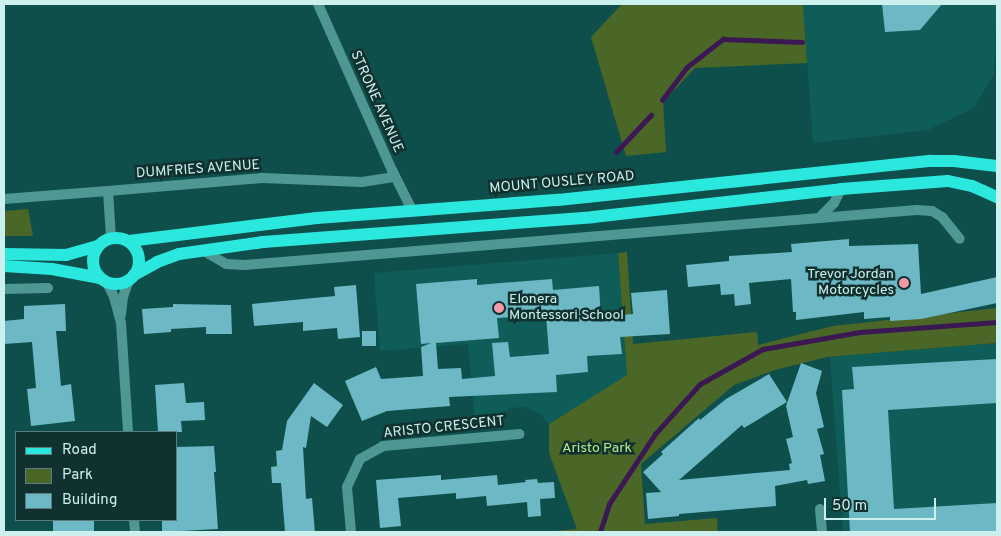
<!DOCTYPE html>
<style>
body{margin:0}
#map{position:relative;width:1001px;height:536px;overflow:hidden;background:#0e4f4b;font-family:Overpass,sans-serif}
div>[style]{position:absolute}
.built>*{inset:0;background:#0e5d59}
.green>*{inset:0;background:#4a6727}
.stream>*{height:4.5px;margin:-2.25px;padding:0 2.25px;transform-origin:2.25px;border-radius:2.25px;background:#3c1852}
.building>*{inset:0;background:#6cb8c5;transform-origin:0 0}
.minor>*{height:10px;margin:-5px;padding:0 5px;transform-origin:5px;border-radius:5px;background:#4e9792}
.tertiary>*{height:10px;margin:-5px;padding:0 5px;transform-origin:5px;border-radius:5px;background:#4e9792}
.primary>*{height:12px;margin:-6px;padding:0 6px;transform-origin:6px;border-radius:6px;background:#2be8df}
.primary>.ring{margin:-6px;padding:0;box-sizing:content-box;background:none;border:12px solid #2be8df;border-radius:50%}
.dots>*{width:14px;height:14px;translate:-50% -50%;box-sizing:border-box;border:2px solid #10312f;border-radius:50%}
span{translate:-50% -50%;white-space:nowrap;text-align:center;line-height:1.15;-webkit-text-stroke:5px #10312f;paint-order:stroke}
.street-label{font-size:14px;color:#cbf0ed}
.poi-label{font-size:14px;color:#cbf0ed}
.right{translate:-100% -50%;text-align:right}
.left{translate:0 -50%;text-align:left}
.park-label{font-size:14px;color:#bceb8a}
.frame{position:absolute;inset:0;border:5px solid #cbf0ed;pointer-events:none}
.legend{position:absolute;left:15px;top:431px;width:162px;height:90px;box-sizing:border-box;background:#10312f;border:1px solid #5b7d7b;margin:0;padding:6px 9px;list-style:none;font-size:15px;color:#cbf0ed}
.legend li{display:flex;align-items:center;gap:10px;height:25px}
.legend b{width:25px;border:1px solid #5b7d7b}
.scale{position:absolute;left:824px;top:498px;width:112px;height:22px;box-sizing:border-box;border:2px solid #cbf0ed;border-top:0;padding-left:6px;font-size:15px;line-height:18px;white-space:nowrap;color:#cbf0ed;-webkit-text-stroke:4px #10312f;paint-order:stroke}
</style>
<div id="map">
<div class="built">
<i style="clip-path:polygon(803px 4px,997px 4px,994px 74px,974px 108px,928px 130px,813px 143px)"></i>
<i style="clip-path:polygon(618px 253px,627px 376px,549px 424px,540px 414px,525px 407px,510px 408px,491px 421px,475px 424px,468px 344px,380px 351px,374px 273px)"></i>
<i style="clip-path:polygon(997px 343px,997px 532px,843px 532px,830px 357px)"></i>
</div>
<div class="green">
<i style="clip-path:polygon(622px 4px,803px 4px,807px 63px,695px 68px,663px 102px,666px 152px,626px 156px,591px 37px)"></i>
<i style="clip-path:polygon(28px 209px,33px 236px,4px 236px,4px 211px)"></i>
<i style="clip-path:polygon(627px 252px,633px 344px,757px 332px,758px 345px,833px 326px,997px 308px,997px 343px,827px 357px,775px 370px,734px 385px,641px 464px,645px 524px,717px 518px,718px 532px,543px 532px,577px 529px,549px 453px,549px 424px,627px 375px,618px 253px)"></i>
</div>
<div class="stream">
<i style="left:662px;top:100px;width:41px;rotate:-52.9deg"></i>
<i style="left:687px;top:67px;width:46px;rotate:-37.9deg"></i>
<i style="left:723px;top:39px;width:79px;rotate:2.2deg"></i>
<i style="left:616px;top:152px;width:51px;rotate:-46.6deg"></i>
<i style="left:600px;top:532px;width:29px;rotate:-72deg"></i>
<i style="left:609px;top:504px;width:84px;rotate:-56.7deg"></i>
<i style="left:655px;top:434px;width:67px;rotate:-48deg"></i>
<i style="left:700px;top:384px;width:72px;rotate:-29.1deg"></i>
<i style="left:763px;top:349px;width:98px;rotate:-9.9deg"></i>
<i style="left:860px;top:332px;width:137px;rotate:-4.2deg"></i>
</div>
<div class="building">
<i style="clip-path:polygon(882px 4px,942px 4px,920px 30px,885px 32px)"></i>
<i style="clip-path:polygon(849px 239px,849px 246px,918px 244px,921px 294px,997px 277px,997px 303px,921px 319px,890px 321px,890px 317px,864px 319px,864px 312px,796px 320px,796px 312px,793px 312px,791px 279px,749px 283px,751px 304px,735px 306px,734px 294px,721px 295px,720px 284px,688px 287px,686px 265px,729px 261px,729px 256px,792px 252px,791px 244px)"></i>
<i style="clip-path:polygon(evenodd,477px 279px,477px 285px,552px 279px,553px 290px,599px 286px,601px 317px,633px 314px,631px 293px,667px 290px,670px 334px,620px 337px,622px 354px,587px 356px,588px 372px,556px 375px,557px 392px,449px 397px,450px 406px,387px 411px,362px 421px,345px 381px,376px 367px,381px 379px,423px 376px,421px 347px,431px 343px,421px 344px,416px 284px,477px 279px,546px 315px,549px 354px,510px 357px,508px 342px,492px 343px,495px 376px,462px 379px,461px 368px,438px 369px,436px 343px,499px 338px,497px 318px,546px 315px)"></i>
<i style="clip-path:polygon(356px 285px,360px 337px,338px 339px,337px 328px,303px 331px,303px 322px,254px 326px,252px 304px,335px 296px,334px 287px)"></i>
<i style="clip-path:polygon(65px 304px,66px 331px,56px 331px,61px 386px,71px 384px,75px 421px,31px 426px,27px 389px,36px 388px,32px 342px,4px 344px,4px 321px,24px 319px,24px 306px)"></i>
<i style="clip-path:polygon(173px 304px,231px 305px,232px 334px,206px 334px,206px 327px,171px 329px,171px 332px,144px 334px,142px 309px,173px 307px)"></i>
<i style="left:376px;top:331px;width:15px;height:14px;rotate:90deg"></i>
<i style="clip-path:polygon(997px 359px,997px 403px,888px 410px,894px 509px,997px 503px,997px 532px,850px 532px,842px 390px,854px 389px,852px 367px)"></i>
<i style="clip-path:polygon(801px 363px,822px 371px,816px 393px,824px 427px,817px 429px,824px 454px,820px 455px,825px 481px,808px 484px,807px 480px,775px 486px,776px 506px,679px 514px,679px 516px,648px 519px,646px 493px,661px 492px,643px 472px,663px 454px,661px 452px,699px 418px,700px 420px,726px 399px,769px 374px,787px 402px,744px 428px,742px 425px,679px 480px,790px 470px,789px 464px,792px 463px,786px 439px,793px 437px,786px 406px)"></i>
<i style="clip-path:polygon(184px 383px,186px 403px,204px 402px,205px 420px,181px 421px,182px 432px,158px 432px,155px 385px)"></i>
<i style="clip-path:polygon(314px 383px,343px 405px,327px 427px,311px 416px,306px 448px,303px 447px,306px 499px,312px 498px,315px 532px,285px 532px,281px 483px,272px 483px,271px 467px,277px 466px,276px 451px,282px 450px,287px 421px)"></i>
<i style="clip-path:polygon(214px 446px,216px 472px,214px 472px,218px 529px,162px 532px,162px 520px,176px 520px,176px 447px)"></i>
<i style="clip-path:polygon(441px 475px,441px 480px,497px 475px,498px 485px,526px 482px,525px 480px,537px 479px,538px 483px,554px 482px,555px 498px,540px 499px,541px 516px,528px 517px,527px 502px,487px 506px,486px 496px,456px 499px,456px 493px,398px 498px,401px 526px,380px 528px,376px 480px)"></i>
<i style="left:53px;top:520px;width:41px;height:12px"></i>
</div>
<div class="minor">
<i style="left:318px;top:4px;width:182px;rotate:66deg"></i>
<i style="left:392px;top:170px;width:45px;rotate:63.4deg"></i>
<i style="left:108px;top:191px;width:155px;rotate:-4.8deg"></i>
<i style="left:262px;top:178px;width:100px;rotate:2.3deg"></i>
<i style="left:362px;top:182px;width:33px;rotate:-9deg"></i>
<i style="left:819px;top:218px;width:21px;rotate:-45deg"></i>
<i style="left:834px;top:203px;width:16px;rotate:-63deg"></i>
<i style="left:202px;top:250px;width:28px;rotate:30deg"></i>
<i style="left:226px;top:264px;width:19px;rotate:3deg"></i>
<i style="left:245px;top:265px;width:674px;rotate:-4.68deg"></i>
<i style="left:917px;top:210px;width:15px;rotate:4deg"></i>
<i style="left:932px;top:211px;width:12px;rotate:31deg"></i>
<i style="left:942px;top:217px;width:28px;rotate:51deg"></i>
<i style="left:106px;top:281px;width:18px;rotate:63deg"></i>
<i style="left:114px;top:297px;width:27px;rotate:75deg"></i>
<i style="left:121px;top:323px;width:109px;rotate:86.3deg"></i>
<i style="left:4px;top:289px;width:44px;rotate:-1.3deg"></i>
<i style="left:121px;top:315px;width:18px;rotate:-84deg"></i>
<i style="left:123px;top:297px;width:18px;rotate:-71deg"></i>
<i style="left:820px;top:509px;width:23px;rotate:85deg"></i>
<i style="left:134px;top:520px;width:12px;rotate:85deg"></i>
<i style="left:351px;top:532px;width:45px;rotate:-95.1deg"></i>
<i style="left:347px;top:487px;width:31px;rotate:-65deg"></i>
<i style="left:360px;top:459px;width:26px;rotate:-29deg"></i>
<i style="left:383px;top:446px;width:137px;rotate:-5deg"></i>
</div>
<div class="tertiary">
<i style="left:4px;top:199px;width:104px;rotate:-4.4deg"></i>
<i style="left:108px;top:191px;width:47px;rotate:86.3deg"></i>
</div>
<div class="primary">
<i class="ring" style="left:93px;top:238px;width:34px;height:34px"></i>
<i style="left:129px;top:241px;width:189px;rotate:-7deg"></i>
<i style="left:317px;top:218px;width:242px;rotate:-4.3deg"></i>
<i style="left:558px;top:200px;width:375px;rotate:-6deg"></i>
<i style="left:931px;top:161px;width:23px"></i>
<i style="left:954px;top:161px;width:43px;rotate:6.6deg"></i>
<i style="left:4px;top:254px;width:62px;rotate:0.9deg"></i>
<i style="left:66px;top:255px;width:33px;rotate:-16deg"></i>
<i style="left:4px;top:266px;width:48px;rotate:3.6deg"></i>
<i style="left:52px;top:269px;width:49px;rotate:10.6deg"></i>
<i style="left:134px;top:275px;width:26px;rotate:-29deg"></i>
<i style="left:157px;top:262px;width:23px;rotate:-20deg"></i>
<i style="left:179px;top:254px;width:85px;rotate:-8.1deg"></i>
<i style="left:263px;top:242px;width:331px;rotate:-4.3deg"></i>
<i style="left:593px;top:217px;width:250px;rotate:-6.4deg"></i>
<i style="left:841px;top:189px;width:107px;rotate:-4.3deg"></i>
<i style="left:948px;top:181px;width:25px;rotate:12deg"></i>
<i style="left:972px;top:186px;width:27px;rotate:24deg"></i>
</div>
<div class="dots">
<i style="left:904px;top:283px;background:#f39aa8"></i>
<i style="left:499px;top:308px;background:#f39aa8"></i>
</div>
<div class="street-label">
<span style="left:376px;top:102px;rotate:66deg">STRONE AVENUE</span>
<span style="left:198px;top:170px;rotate:-4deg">DUMFRIES AVENUE</span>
<span style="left:562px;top:183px;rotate:-5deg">MOUNT OUSLEY ROAD</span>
<span style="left:444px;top:428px;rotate:-6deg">ARISTO CRESCENT</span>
</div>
<div class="poi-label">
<span class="right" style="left:894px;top:283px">Trevor Jordan<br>Motorcycles</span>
<span class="left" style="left:509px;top:308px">Elonera<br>Montessori School</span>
</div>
<div class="park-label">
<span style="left:597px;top:449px">Aristo Park</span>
</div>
<div class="frame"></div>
<ul class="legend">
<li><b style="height:6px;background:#2be8df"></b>Road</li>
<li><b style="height:14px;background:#4a6727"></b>Park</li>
<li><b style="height:14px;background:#6cb8c5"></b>Building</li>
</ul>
<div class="scale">50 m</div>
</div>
